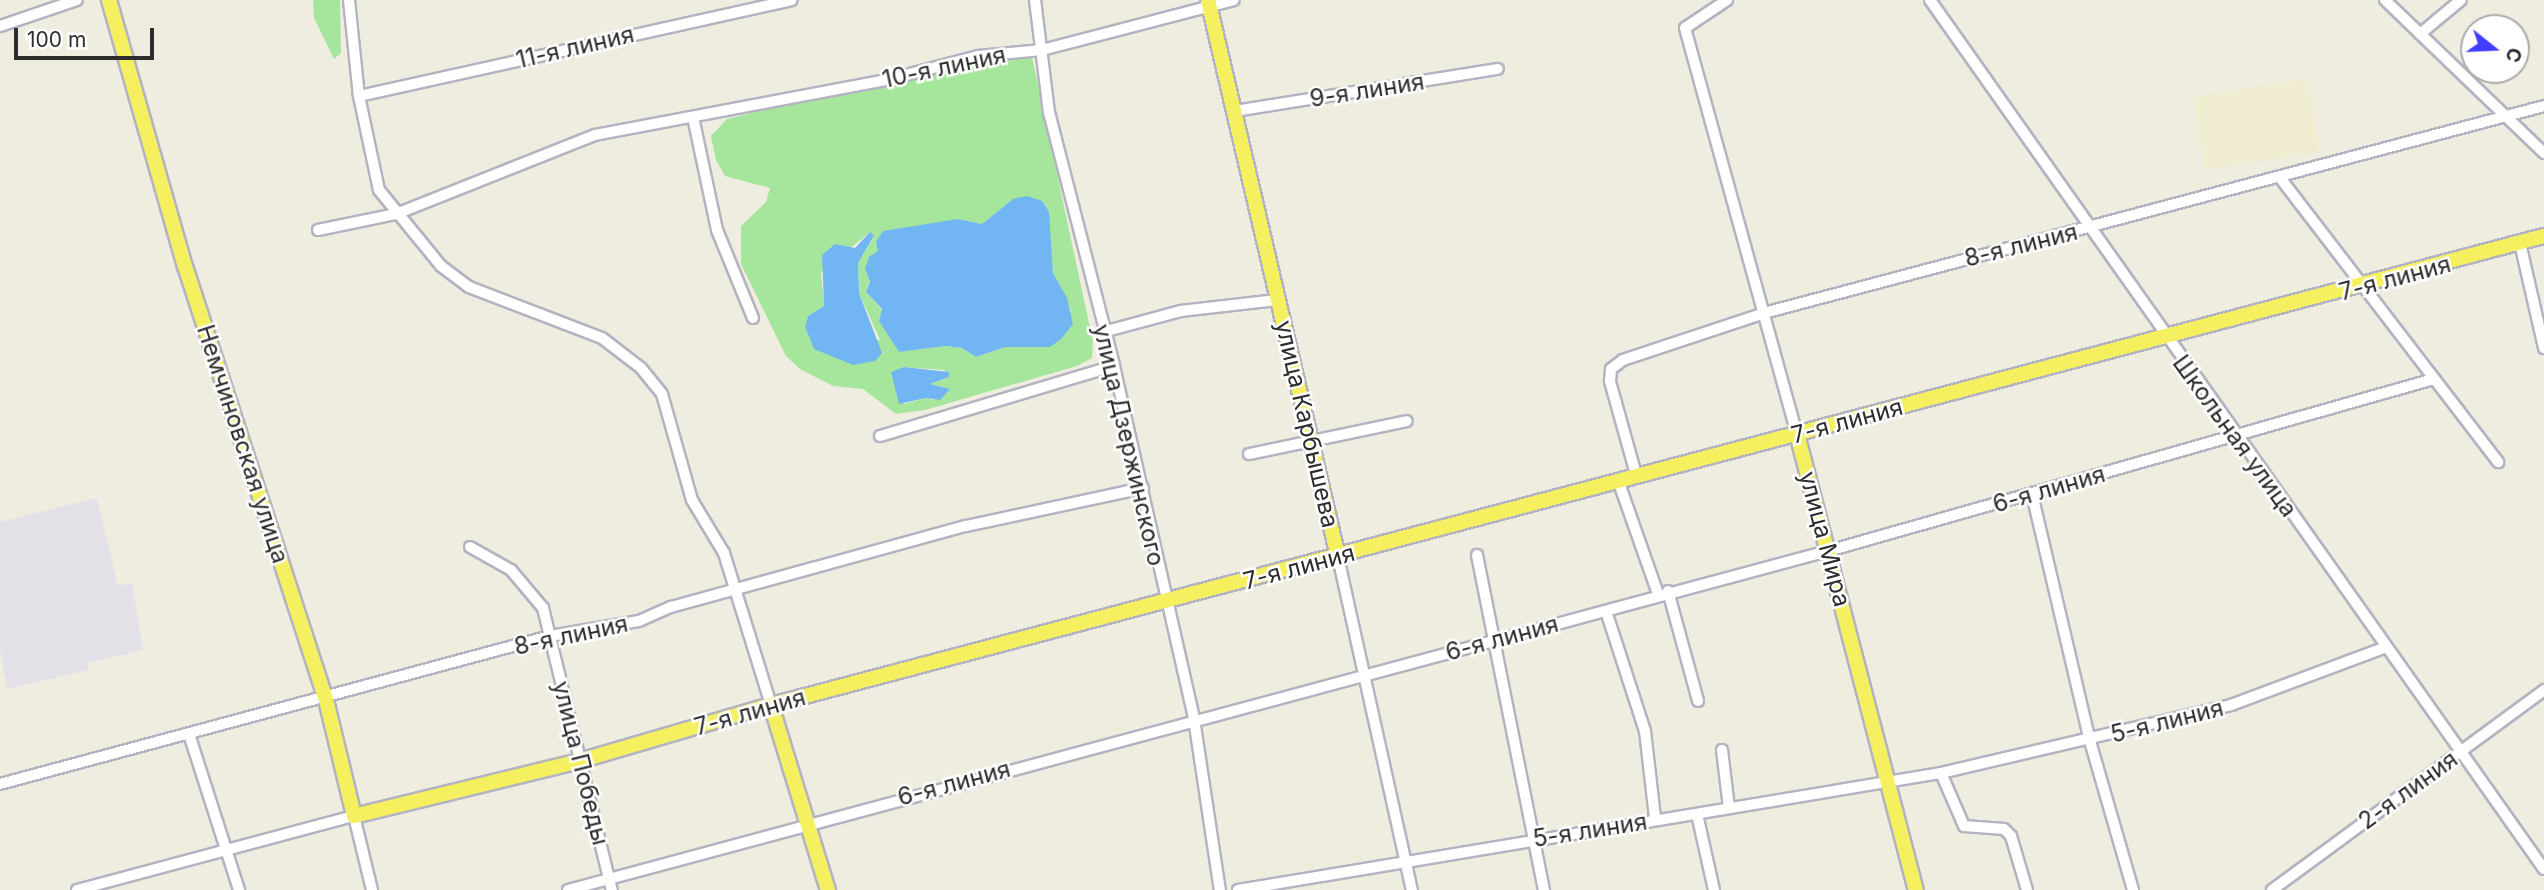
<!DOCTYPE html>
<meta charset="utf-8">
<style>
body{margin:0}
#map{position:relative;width:2544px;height:890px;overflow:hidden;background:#efece0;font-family:Inter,sans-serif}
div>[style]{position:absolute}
.industrial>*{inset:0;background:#e4e0e8}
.education>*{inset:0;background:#f0ecd0;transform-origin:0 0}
.green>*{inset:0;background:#a6e69c}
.water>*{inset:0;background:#71b6f3}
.roads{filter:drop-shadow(2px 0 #b3b3c1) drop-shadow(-2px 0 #b3b3c1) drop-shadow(0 2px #b3b3c1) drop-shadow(0 -2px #b3b3c1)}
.minor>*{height:10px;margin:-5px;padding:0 5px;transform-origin:5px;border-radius:5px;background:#fff}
.major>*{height:14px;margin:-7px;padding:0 7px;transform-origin:7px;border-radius:7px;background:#f5f05f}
span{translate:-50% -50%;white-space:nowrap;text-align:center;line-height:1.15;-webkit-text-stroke:5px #fff;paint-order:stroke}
.street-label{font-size:24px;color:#2d2d2d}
.north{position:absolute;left:2460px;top:14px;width:70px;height:70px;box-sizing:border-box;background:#fff;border:2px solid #ababab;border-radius:50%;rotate:108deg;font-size:19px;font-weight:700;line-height:28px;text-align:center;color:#2d2d2d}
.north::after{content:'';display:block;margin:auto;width:24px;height:32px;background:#403dff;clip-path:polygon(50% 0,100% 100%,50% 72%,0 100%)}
.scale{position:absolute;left:14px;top:28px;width:140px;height:32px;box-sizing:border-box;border:4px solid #2d2d2d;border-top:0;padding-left:9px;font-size:21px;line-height:24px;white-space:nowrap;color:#2d2d2d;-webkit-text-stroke:5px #fff;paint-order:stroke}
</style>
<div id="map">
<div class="industrial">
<i style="clip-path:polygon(97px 498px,118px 586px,132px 583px,143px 650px,88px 663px,89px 670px,7px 689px,0 649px,0 522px)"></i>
</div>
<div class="education">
<i style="left:2308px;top:79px;width:74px;height:116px;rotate:81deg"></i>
</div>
<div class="green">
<i style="clip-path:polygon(313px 0,340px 0,341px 53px,334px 59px,314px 18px)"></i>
<i style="clip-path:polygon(evenodd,1032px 57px,1093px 342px,1092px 358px,1077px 366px,925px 410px,896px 414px,863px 389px,833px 386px,800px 369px,786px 356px,741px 264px,741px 226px,766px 202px,770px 188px,725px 176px,716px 160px,711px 136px,727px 119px,980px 58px,1032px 57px,1013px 199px,1050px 236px,1053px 273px,1071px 311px,1049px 347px,1005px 347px,976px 357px,962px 348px,945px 346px,899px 352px,882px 310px,866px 292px,878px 251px,958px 219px,982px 224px,1013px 199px,1032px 57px,870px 232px,874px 237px,858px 263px,859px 293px,880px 340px,814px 349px,805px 327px,808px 316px,824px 306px,821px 272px,870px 232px,1032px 57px,904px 367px,944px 370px,949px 377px,930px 384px,943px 387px,934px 400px,926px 398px,904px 404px,904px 367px)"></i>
</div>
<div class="water">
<i style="clip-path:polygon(1027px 196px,1042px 201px,1049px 212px,1053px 273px,1067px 298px,1073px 324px,1061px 339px,1050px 347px,1005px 347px,976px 357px,962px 348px,945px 346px,899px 352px,879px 321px,882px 309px,866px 292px,870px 281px,865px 269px,869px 257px,878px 251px,876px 242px,883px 231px,958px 219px,982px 224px,1013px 199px)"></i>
<i style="clip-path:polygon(870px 232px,874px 236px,858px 263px,859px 293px,882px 353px,875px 361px,853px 365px,814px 349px,805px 327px,808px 316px,824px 306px,822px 255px,835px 244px,855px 248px)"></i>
<i style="clip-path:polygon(904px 367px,949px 372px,949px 377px,930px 384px,950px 389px,940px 400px,926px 398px,899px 404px,891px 372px)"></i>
</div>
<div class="roads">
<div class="minor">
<i style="left:349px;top:0;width:97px;rotate:84.1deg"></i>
<i style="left:359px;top:96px;width:96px;rotate:78deg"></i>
<i style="left:379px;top:190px;width:98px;rotate:50.8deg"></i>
<i style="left:441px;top:266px;width:35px;rotate:37deg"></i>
<i style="left:469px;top:287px;width:142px;rotate:21deg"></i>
<i style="left:602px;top:338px;width:49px;rotate:37.6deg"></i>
<i style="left:641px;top:368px;width:33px;rotate:51deg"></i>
<i style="left:662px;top:394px;width:110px;rotate:74.2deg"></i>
<i style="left:692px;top:500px;width:62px;rotate:58.9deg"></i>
<i style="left:724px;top:553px;width:159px;rotate:72.8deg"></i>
<i style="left:1035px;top:0;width:113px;rotate:82.9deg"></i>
<i style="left:1049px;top:112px;width:262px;rotate:75.6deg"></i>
<i style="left:1114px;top:366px;width:362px;rotate:77.2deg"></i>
<i style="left:1194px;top:719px;width:173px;rotate:81.4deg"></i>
<i style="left:1727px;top:0;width:50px;rotate:146.3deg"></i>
<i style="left:1685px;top:28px;width:421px;rotate:74.6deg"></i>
<i style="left:1930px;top:0;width:1064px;rotate:54.76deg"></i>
<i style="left:2385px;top:0;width:221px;rotate:43.9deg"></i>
<i style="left:0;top:26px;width:81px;rotate:-18.7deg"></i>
<i style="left:2420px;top:34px;width:53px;rotate:-39.7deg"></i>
<i style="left:359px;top:96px;width:443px;rotate:-12.5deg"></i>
<i style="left:1235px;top:111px;width:266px;rotate:-9.1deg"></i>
<i style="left:693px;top:117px;width:116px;rotate:78deg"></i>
<i style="left:717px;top:230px;width:95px;rotate:67.8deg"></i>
<i style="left:2281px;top:179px;width:357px;rotate:52.5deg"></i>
<i style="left:318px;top:230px;width:80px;rotate:-11.6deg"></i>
<i style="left:396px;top:214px;width:214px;rotate:-21.7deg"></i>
<i style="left:595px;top:135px;width:300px;rotate:-10.7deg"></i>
<i style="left:890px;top:79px;width:91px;rotate:-14.6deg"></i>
<i style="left:978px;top:56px;width:64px;rotate:-5.4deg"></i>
<i style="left:1042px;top:50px;width:198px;rotate:-14.6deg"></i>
<i style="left:2520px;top:243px;width:108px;rotate:77.1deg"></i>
<i style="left:1103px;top:332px;width:81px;rotate:-15.1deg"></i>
<i style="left:1181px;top:311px;width:98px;rotate:-6.5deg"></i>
<i style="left:880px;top:436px;width:244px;rotate:-16.7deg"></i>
<i style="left:1249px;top:454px;width:161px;rotate:-11.8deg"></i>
<i style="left:1637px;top:478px;width:101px;rotate:-105.6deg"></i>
<i style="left:1610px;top:381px;width:12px;rotate:-85deg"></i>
<i style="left:1611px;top:369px;width:15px;rotate:-37deg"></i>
<i style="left:1623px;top:360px;width:149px;rotate:-18.4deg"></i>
<i style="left:1764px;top:313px;width:807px;rotate:-14.86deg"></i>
<i style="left:1619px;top:483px;width:118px;rotate:70.6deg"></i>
<i style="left:2032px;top:494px;width:254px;rotate:76.8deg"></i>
<i style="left:2090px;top:741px;width:155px;rotate:73.9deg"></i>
<i style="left:470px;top:547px;width:47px;rotate:29.3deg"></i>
<i style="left:511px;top:570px;width:50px;rotate:49.9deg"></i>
<i style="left:543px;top:608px;width:290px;rotate:76.3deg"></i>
<i style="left:1477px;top:555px;width:342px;rotate:78.7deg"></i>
<i style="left:1338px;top:557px;width:341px;rotate:77.5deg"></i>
<i style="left:1668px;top:591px;width:114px;rotate:74.7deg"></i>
<i style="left:1606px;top:611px;width:126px;rotate:72deg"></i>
<i style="left:1645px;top:731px;width:88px;rotate:83.4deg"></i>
<i style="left:189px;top:734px;width:164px;rotate:72.2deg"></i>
<i style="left:1722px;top:750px;width:58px;rotate:83.1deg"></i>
<i style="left:1941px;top:773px;width:58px;rotate:66.5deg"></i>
<i style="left:1964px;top:826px;width:40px;rotate:4.3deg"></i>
<i style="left:2004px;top:829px;width:10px;rotate:45deg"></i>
<i style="left:2011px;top:836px;width:56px;rotate:73.5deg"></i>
<i style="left:0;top:784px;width:570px;rotate:-15.06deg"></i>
<i style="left:550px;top:636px;width:90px;rotate:-9.6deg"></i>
<i style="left:639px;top:621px;width:35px;rotate:-24deg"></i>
<i style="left:671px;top:607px;width:306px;rotate:-15.4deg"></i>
<i style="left:966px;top:526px;width:181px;rotate:-12.1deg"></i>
<i style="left:1697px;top:814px;width:78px;rotate:77.4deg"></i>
<i style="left:77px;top:890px;width:287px;rotate:-15deg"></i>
<i style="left:354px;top:816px;width:76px;rotate:76.3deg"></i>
<i style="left:568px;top:890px;width:1305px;rotate:-15.06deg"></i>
<i style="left:1828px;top:551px;width:630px;rotate:-15.85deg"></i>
<i style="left:1238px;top:890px;width:713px;rotate:-9.45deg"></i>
<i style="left:1941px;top:773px;width:298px;rotate:-13.2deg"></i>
<i style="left:2231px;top:705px;width:165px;rotate:-20.5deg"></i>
<i style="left:2272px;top:890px;width:338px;rotate:-36.3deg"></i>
</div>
<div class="major">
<i style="left:109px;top:0;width:277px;rotate:74.1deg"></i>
<i style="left:185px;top:266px;width:456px;rotate:72deg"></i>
<i style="left:326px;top:700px;width:119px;rotate:76.4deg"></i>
<i style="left:354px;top:816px;width:232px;rotate:-13.7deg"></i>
<i style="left:579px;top:761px;width:200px;rotate:-16.3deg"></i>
<i style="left:771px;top:705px;width:1834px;rotate:-14.82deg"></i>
<i style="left:1208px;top:0;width:572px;rotate:76.86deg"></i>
<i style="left:1797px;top:434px;width:471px;rotate:75.4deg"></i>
<i style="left:771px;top:705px;width:194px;rotate:72.9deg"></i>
</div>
</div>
<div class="street-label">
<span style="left:575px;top:47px;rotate:-13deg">11-я линия</span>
<span style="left:944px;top:67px;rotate:-12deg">10-я линия</span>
<span style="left:1367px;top:90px;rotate:-9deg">9-я линия</span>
<span style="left:2021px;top:245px;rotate:-14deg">8-я линия</span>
<span style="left:2395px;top:278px;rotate:-15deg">7-я линия</span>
<span style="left:1847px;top:421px;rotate:-15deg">7-я линия</span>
<span style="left:1307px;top:424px;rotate:77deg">улица Карбышева</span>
<span style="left:2235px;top:436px;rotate:54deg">Школьная улица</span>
<span style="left:243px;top:444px;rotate:72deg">Немчиновская улица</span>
<span style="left:1129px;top:445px;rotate:77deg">улица Дзержинского</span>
<span style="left:2049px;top:489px;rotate:-16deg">6-я линия</span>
<span style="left:1825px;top:539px;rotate:75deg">улица Мира</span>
<span style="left:1299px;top:567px;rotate:-15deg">7-я линия</span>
<span style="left:571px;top:635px;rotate:-12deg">8-я линия</span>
<span style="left:1502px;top:638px;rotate:-15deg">6-я линия</span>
<span style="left:750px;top:712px;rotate:-16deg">7-я линия</span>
<span style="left:2167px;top:721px;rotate:-14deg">5-я линия</span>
<span style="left:581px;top:763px;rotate:76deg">улица Победы</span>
<span style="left:954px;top:783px;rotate:-15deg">6-я линия</span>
<span style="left:2408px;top:790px;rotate:-36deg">2-я линия</span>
<span style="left:1590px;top:830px;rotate:-9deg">5-я линия</span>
</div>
<div class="north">С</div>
<div class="scale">100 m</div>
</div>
